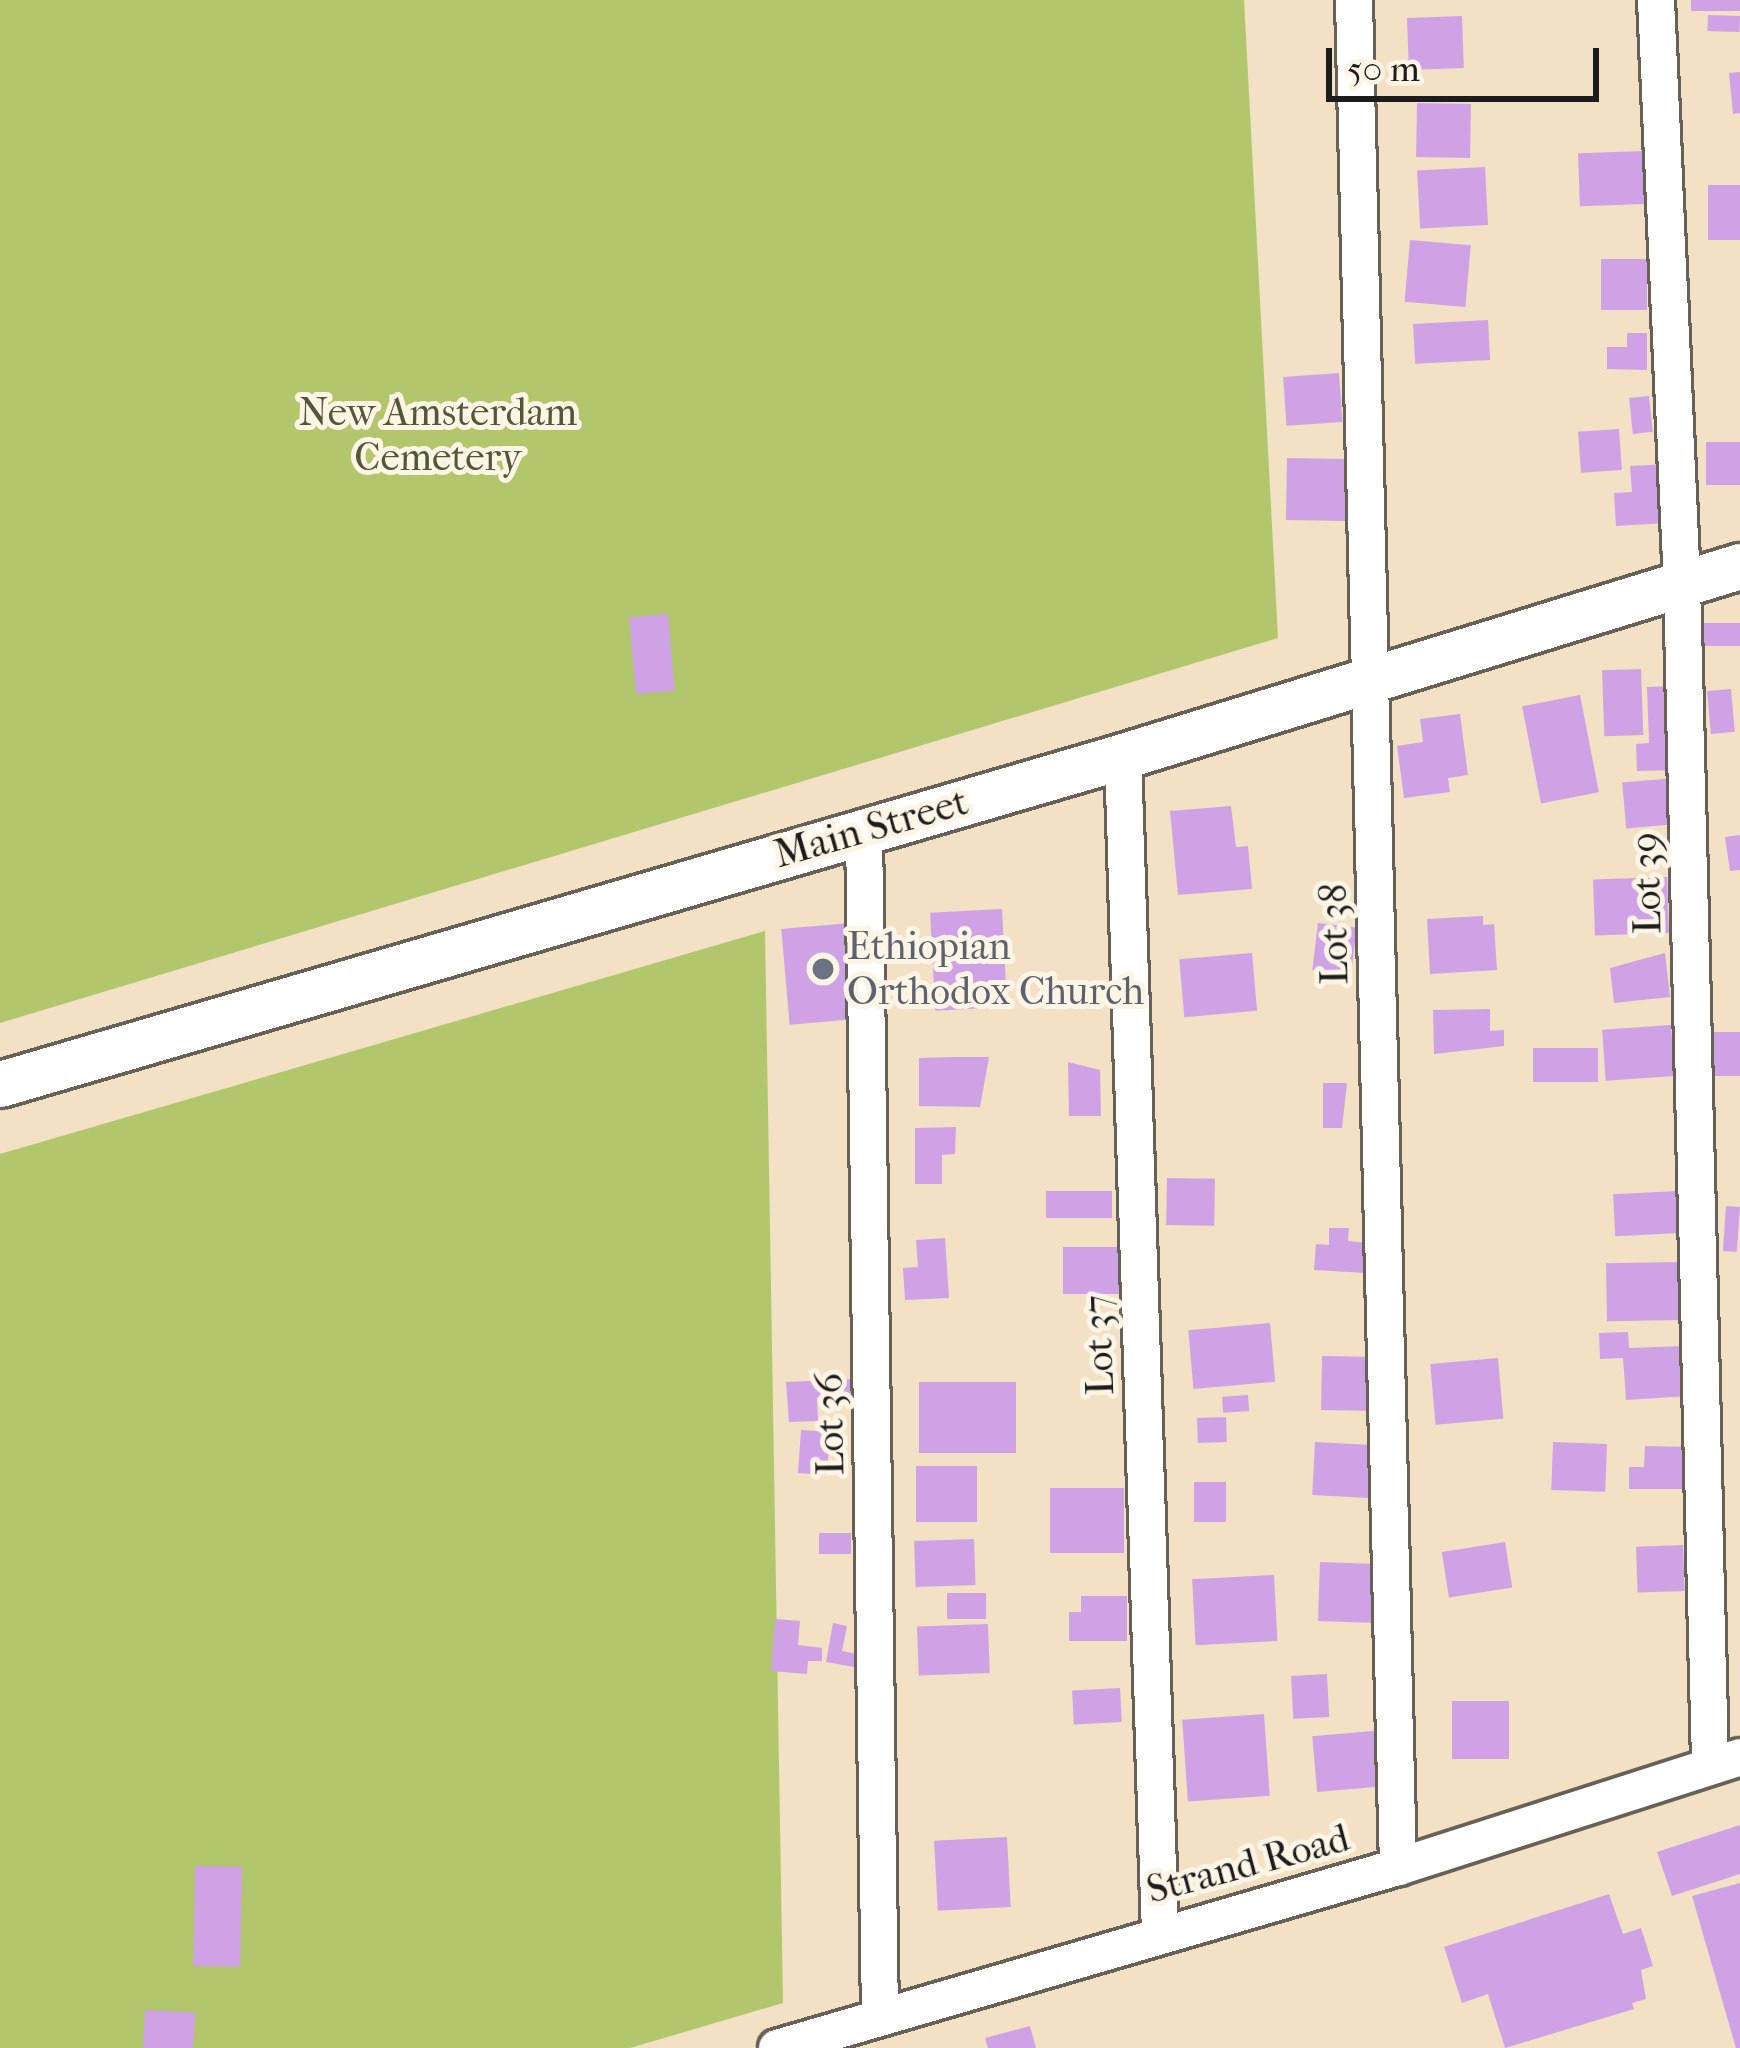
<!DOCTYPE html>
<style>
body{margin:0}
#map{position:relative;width:1740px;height:2048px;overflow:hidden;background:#f2e1c4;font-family:"IM FELL French Canon",serif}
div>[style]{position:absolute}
.green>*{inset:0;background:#b2c76b}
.building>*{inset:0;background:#cfa2e6;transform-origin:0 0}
.roads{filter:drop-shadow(3px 0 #676157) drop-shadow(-3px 0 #676157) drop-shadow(0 3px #676157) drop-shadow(0 -3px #676157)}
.minor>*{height:36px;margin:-18px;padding:0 18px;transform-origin:18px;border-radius:18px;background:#fff}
.tertiary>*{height:45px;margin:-22.5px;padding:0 22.5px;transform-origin:22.5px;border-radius:22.5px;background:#fff}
.dots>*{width:33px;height:33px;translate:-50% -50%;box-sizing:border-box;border:6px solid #fcf5e5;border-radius:50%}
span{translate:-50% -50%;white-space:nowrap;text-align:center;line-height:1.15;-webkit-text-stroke:10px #fcf5e5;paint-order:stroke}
.park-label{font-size:39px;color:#505838}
.street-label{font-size:39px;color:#1c1c1c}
.worship-label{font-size:39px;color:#5b616d}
.left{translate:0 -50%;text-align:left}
.scale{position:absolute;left:1326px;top:48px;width:273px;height:54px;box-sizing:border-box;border:6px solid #1c1c1c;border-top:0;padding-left:15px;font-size:36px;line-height:42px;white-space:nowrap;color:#1c1c1c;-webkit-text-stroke:9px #fcf5e5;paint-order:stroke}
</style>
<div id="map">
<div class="green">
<i style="clip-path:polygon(0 0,1244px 0,1278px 638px,0 1023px)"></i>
<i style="clip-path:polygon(765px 931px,783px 2003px,630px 2048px,0 2048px,0 1154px)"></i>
</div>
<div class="building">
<i style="left:1691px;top:0;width:49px;height:11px"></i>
<i style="left:1708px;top:15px;width:32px;height:16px;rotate:2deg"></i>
<i style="left:1462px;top:16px;width:52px;height:55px;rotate:88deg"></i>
<i style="clip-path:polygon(1740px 72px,1740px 113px,1733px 114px,1729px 73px)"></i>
<i style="left:1417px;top:103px;width:54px;height:54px;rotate:1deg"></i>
<i style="left:1643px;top:151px;width:53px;height:65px;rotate:88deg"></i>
<i style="left:1485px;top:167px;width:58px;height:68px;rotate:87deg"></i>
<i style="left:1740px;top:185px;width:55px;height:32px;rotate:90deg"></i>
<i style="left:1410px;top:240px;width:61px;height:62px;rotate:5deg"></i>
<i style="left:1601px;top:259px;width:46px;height:51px"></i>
<i style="left:1488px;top:320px;width:40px;height:75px;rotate:87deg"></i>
<i style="clip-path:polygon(1627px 333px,1647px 333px,1647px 370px,1607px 369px,1607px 347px,1627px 347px)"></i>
<i style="left:1339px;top:373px;width:49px;height:56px;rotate:86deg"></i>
<i style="left:1649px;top:396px;width:36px;height:20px;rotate:84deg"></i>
<i style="left:1619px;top:429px;width:41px;height:41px;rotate:86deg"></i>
<i style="left:1706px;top:442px;width:34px;height:43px"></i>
<i style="left:1287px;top:458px;width:72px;height:62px;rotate:1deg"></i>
<i style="clip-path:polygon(1667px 464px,1666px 523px,1616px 526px,1614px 493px,1632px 492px,1630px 466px)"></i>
<i style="left:668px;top:614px;width:77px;height:39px;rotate:85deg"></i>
<i style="left:1740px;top:623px;width:23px;height:38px;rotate:90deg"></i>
<i style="left:1641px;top:669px;width:66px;height:39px;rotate:88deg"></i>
<i style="clip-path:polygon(1677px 686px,1680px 770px,1637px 771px,1636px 744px,1649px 743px,1647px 687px)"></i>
<i style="left:1731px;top:689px;width:43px;height:24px;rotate:85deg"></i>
<i style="left:1580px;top:695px;width:99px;height:59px;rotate:79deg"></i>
<i style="clip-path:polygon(1460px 714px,1468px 775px,1448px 778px,1450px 792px,1404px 798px,1397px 746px,1423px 742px,1420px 719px)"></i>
<i style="left:1675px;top:778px;width:46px;height:53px;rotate:85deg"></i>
<i style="clip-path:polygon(1231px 806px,1236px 847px,1248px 846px,1252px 889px,1178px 895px,1170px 811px)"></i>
<i style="clip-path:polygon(1740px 835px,1740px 870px,1730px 871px,1725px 837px)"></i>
<i style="left:1667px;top:877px;width:56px;height:74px;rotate:88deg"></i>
<i style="left:1002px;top:909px;width:98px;height:72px;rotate:87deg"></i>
<i style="clip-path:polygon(1483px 916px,1483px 925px,1494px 924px,1497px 970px,1430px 974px,1427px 919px)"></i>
<i style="left:850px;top:923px;width:96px;height:69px;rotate:85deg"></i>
<i style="left:1318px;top:923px;width:39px;height:47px;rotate:7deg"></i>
<i style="left:1252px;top:953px;width:58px;height:73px;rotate:85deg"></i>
<i style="clip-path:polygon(1665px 953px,1670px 997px,1614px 1003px,1610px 968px)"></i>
<i style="clip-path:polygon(1490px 1009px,1490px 1031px,1504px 1030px,1504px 1046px,1434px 1054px,1433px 1010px)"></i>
<i style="left:1671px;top:1025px;width:51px;height:69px;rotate:86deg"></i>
<i style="left:1740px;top:1032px;width:44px;height:28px;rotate:90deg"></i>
<i style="left:1598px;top:1048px;width:34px;height:65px;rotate:90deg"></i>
<i style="clip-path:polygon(953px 1057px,989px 1057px,980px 1107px,919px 1106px,919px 1058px)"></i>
<i style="clip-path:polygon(1068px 1062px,1100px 1070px,1101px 1116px,1069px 1116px)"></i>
<i style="clip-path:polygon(1323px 1083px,1347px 1083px,1342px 1128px,1323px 1128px)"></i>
<i style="clip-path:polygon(956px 1127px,955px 1154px,942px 1155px,942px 1184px,915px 1184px,915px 1128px)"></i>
<i style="left:1167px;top:1178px;width:48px;height:47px;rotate:1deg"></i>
<i style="left:1046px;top:1191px;width:66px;height:27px"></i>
<i style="left:1677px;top:1191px;width:42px;height:64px;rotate:87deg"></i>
<i style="left:1726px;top:1206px;width:14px;height:45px;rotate:4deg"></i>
<i style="clip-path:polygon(1329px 1228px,1349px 1228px,1348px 1241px,1368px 1243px,1366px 1273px,1314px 1270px,1316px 1244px,1329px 1245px)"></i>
<i style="clip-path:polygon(945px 1238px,949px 1298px,905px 1300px,903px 1268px,918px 1267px,916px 1240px)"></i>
<i style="left:1063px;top:1247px;width:59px;height:47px"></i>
<i style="left:1681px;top:1262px;width:58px;height:75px;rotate:89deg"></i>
<i style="left:1270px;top:1323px;width:59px;height:82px;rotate:85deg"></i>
<i style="clip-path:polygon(1628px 1332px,1629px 1348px,1685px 1346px,1688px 1396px,1626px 1400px,1623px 1358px,1600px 1359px,1599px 1333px)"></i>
<i style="left:1322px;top:1356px;width:57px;height:54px;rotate:1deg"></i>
<i style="left:1498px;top:1358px;width:61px;height:68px;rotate:85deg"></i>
<i style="clip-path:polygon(855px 1379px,856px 1395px,817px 1397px,818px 1421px,789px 1422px,786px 1382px)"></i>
<i style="left:919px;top:1382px;width:97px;height:71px"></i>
<i style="left:1248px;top:1395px;width:16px;height:26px;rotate:86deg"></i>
<i style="left:1226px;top:1417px;width:25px;height:29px;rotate:88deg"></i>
<i style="left:801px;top:1430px;width:29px;height:43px;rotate:4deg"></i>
<i style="left:1315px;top:1442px;width:66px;height:53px;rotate:3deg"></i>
<i style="left:1553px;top:1442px;width:54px;height:48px;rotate:2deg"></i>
<i style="clip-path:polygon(1645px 1446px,1690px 1447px,1689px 1489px,1629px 1489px,1629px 1467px,1644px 1467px)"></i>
<i style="left:916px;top:1466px;width:61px;height:56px"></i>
<i style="left:1194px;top:1482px;width:32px;height:40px"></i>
<i style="left:1050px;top:1488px;width:74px;height:65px"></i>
<i style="left:819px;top:1533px;width:32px;height:21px"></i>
<i style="left:974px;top:1539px;width:46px;height:60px;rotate:88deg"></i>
<i style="left:1505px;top:1542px;width:46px;height:64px;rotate:81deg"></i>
<i style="left:1683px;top:1545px;width:46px;height:47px;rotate:88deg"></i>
<i style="left:1320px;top:1562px;width:57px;height:59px;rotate:2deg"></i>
<i style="left:1274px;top:1575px;width:66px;height:82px;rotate:87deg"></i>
<i style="left:947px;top:1593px;width:39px;height:26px"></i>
<i style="clip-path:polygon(1081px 1596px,1127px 1596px,1127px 1641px,1069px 1641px,1069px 1612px,1081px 1612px)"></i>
<i style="clip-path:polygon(775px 1619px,800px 1621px,798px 1645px,822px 1648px,822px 1661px,808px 1661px,807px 1674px,771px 1671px)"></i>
<i style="clip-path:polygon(833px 1623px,847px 1626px,842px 1651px,857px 1654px,854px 1667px,826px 1662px)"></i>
<i style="left:988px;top:1624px;width:49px;height:71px;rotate:88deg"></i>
<i style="left:1327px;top:1674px;width:43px;height:36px;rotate:87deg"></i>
<i style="left:1120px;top:1688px;width:34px;height:48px;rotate:87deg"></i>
<i style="left:1452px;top:1701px;width:57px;height:58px"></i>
<i style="left:1264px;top:1714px;width:82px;height:82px;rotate:86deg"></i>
<i style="left:1384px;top:1730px;width:56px;height:72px;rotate:85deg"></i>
<i style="clip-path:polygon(1740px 1825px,1740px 1874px,1672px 1896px,1657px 1852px)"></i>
<i style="left:1007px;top:1837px;width:70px;height:73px;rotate:87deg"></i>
<i style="left:195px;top:1866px;width:47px;height:100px;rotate:1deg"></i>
<i style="clip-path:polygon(1740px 1883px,1740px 2048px,1736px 2048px,1692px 1896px)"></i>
<i style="clip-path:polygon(1609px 1894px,1623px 1934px,1641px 1928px,1653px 1966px,1641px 1970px,1646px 1999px,1632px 2003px,1634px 2009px,1505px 2048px,1488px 1994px,1462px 2003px,1444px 1947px)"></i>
<i style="left:145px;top:2010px;width:50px;height:38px;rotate:3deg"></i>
<i style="clip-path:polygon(1030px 2026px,1036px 2048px,988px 2048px,985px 2038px)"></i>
</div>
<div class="roads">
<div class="minor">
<i style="left:1354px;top:0;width:1868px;rotate:88.65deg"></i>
<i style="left:1656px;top:0;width:584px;rotate:87.45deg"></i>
<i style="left:1682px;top:583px;width:1182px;rotate:88.64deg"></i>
<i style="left:1123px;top:756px;width:1176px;rotate:88.2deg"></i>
<i style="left:864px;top:829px;width:1188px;rotate:89.23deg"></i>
<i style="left:777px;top:2048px;width:647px;rotate:-16.25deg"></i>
<i style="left:1398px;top:1867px;width:359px;rotate:-17.8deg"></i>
</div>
<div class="tertiary">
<i style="left:0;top:1084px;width:1170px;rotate:-16.28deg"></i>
<i style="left:1123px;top:756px;width:646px;rotate:-17.12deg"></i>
</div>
</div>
<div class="dots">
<i style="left:823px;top:969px;background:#6b7280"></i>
</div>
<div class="park-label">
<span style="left:438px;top:435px">New Amsterdam<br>Cemetery</span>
</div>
<div class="street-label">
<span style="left:871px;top:828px;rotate:-16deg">Main Street</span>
<span style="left:1647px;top:883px;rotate:-91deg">Lot 39</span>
<span style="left:1334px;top:934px;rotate:-91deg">Lot 38</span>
<span style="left:1099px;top:1345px;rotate:-92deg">Lot 37</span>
<span style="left:830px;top:1424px;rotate:-91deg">Lot 36</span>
<span style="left:1248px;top:1864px;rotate:-15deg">Strand Road</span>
</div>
<div class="worship-label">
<span class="left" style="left:847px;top:969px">Ethiopian<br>Orthodox Church</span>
</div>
<div class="scale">50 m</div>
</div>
